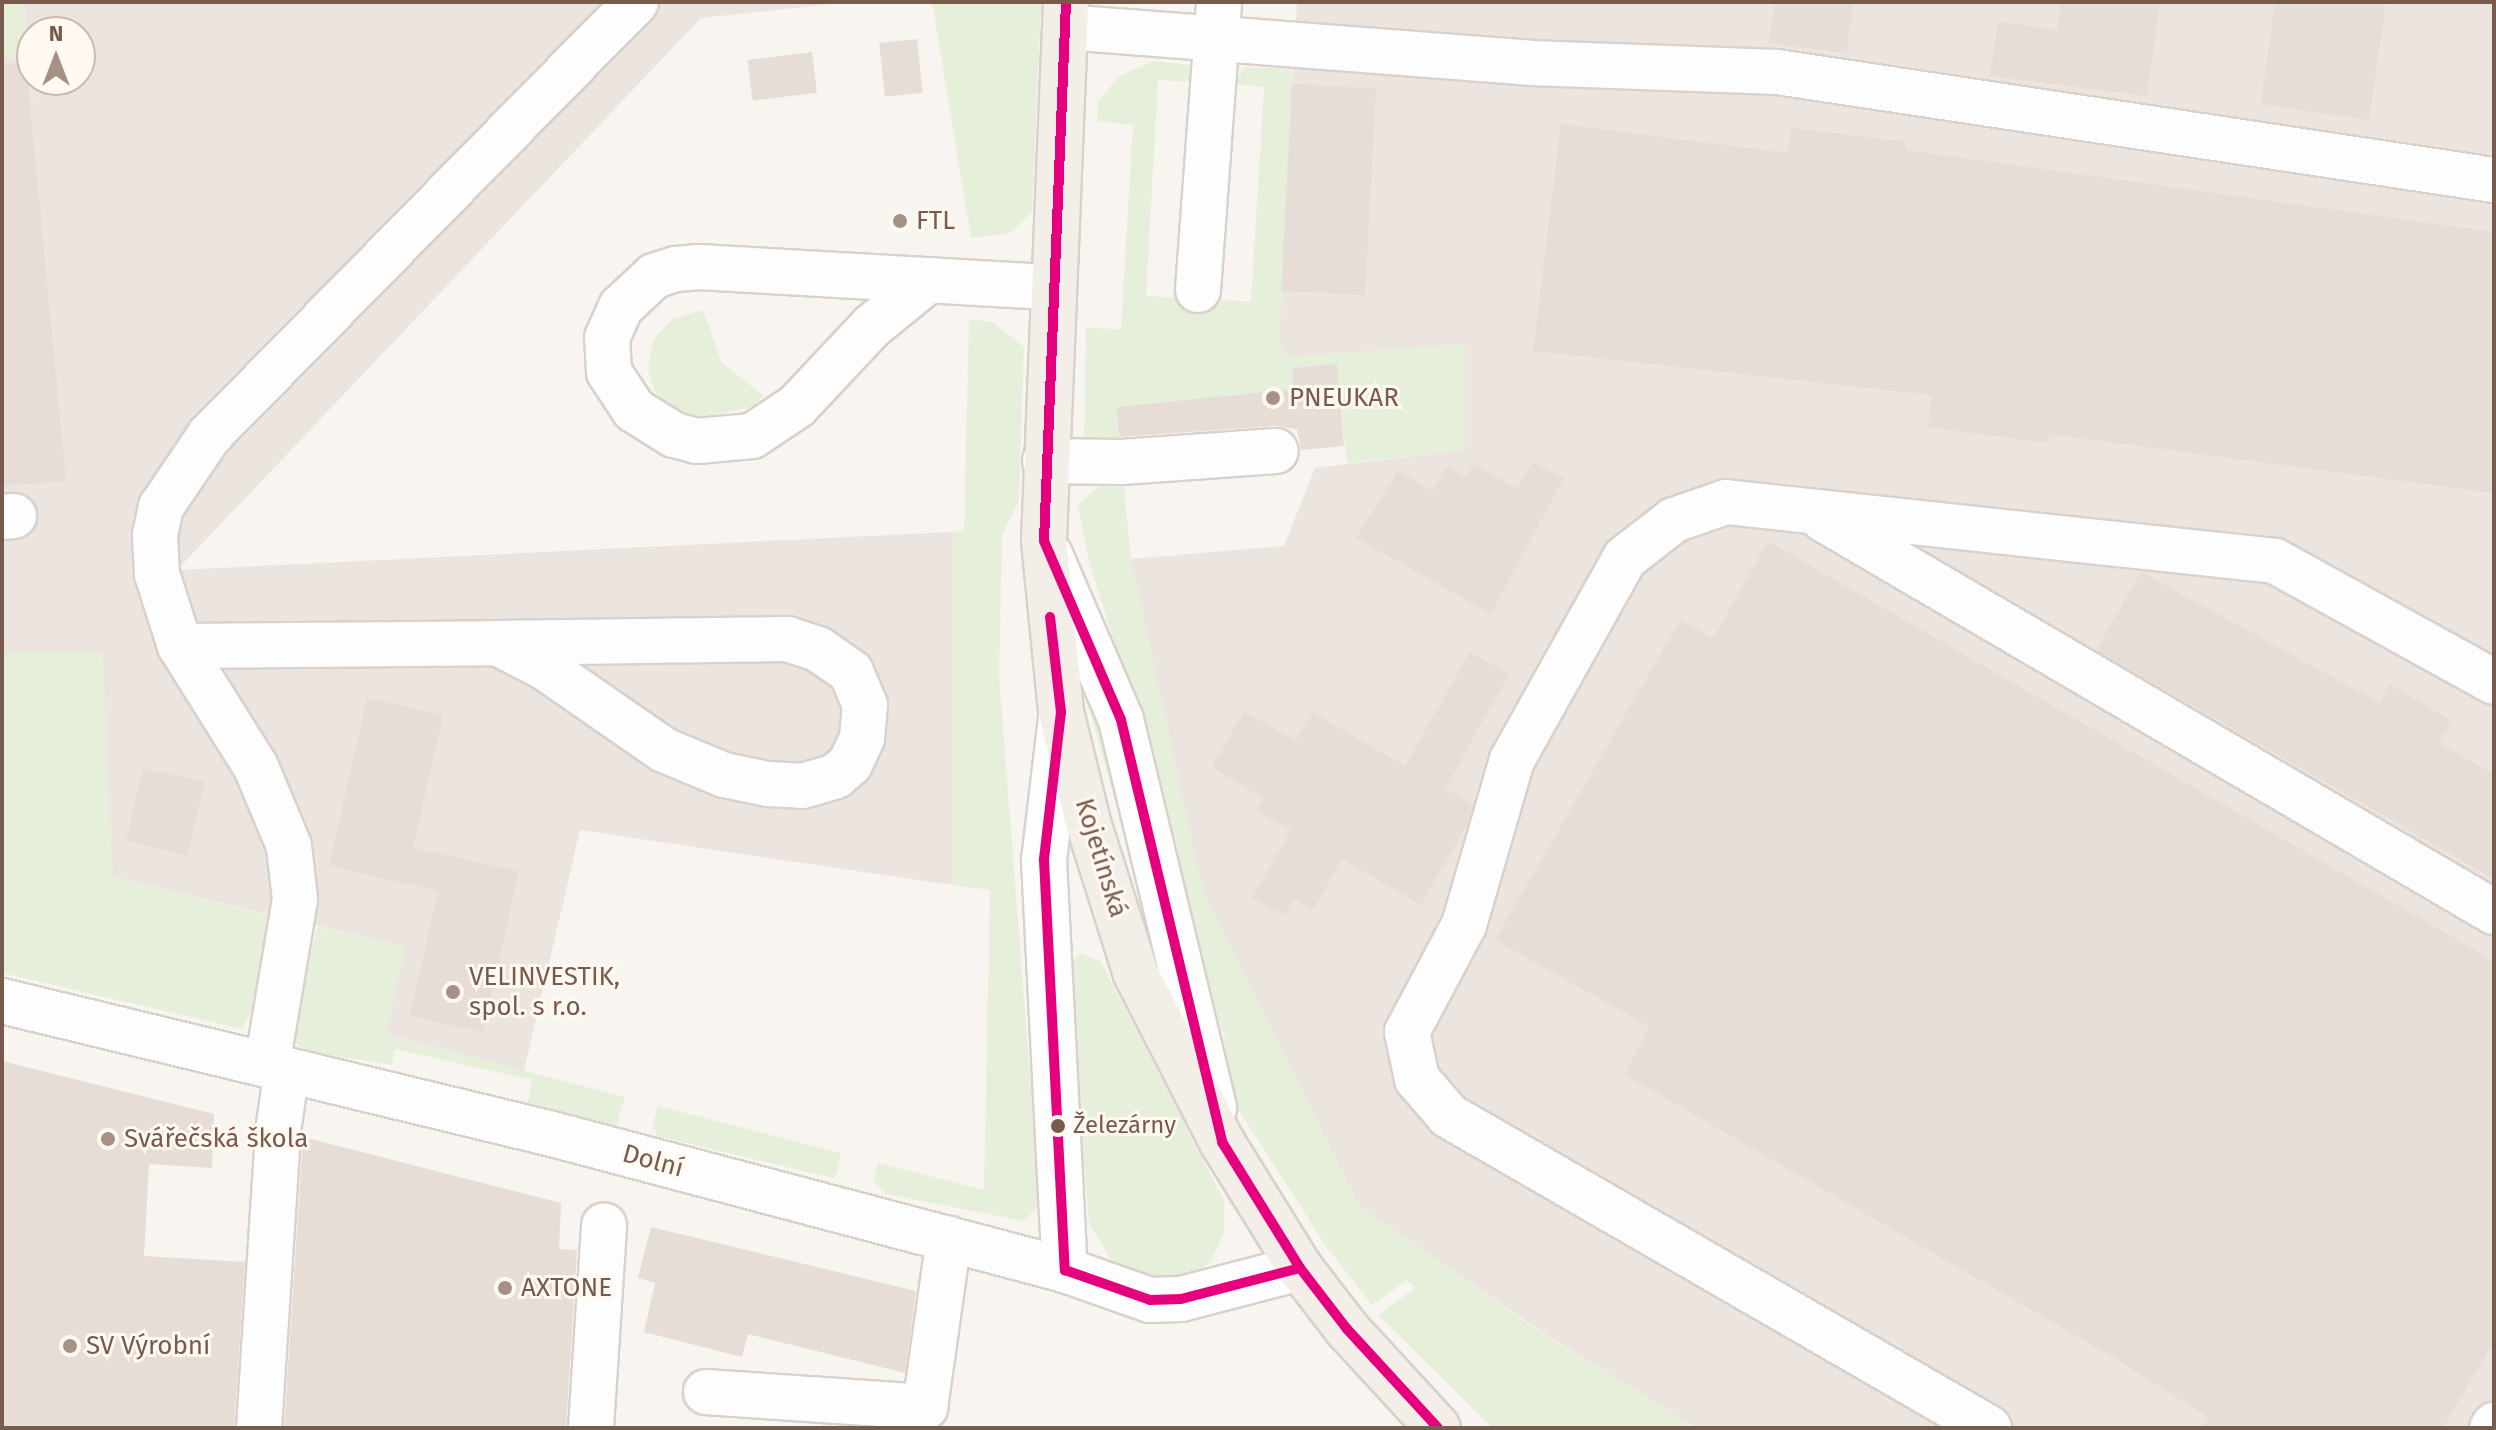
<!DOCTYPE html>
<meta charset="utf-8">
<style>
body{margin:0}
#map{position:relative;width:2496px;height:1430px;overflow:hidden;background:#f8f4ef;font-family:"Fira Sans",sans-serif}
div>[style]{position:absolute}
.industrial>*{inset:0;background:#ebe4df}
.green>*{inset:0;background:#e6efda}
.building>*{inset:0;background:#e5ddd6;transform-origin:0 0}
.roads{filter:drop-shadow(2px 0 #d8d1cc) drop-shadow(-2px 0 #d8d1cc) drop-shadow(0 2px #d8d1cc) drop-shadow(0 -2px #d8d1cc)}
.minor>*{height:44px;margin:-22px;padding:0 22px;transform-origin:22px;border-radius:22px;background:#fefdfd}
.major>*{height:44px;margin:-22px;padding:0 22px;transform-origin:22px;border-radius:22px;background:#f3eee7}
.bus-1>*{height:10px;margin:-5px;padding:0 5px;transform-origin:5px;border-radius:5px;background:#e5007d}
.dots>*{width:22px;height:22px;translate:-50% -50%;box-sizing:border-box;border:4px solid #fff9f1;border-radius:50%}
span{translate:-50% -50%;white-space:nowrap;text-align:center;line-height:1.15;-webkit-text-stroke:6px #fff9f1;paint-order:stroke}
.bus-label{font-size:24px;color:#785b4d}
.left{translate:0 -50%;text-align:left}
.poi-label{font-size:26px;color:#785b4d}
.street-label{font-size:26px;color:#785b4d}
.frame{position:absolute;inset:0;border:4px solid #785b4d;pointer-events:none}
.north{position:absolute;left:16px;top:16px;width:80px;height:80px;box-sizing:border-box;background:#fff9f1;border:2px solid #c9baaf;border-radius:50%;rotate:0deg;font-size:22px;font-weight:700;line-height:32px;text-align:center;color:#785b4d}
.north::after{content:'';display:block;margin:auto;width:28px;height:36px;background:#a59186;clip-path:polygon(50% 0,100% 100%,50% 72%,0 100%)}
</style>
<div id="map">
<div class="industrial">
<i style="clip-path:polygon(evenodd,24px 2px,850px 2px,701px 18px,177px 570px,952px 532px,952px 885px,580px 830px,524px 1071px,386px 1034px,405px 947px,114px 877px,2px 931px,2px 58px,28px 59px,34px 114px,24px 2px,32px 32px,80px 32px,80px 80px,32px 80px,32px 32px)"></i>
<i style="clip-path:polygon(1297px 2px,2494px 2px,2494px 1428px,1697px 1428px,1554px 1340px,1360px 1207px,1202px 889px,1131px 559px,1284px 546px,1315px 468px,1464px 450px,1464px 344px,1289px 357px,1279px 344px)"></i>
</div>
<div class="green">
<i style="clip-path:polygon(2px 2px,24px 2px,28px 59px,2px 58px)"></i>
<i style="clip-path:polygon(932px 2px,1041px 2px,1032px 212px,1010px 233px,971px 238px)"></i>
<i style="clip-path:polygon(1154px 61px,1189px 65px,1192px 82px,1158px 80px,1146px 296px,1251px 302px,1264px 87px,1233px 84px,1245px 67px,1293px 69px,1279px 344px,1289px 357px,1465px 344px,1465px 450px,1347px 463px,1336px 364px,1292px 368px,1294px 389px,1116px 407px,1119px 445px,1090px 442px,1084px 436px,1086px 328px,1121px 329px,1133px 125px,1097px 121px,1098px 102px,1119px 76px)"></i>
<i style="clip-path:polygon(703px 310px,722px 363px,764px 396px,752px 407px,704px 417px,678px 412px,656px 394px,648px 370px,653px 340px,672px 319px)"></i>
<i style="clip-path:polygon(969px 319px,992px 322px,1024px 347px,1019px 500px,1002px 535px,999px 675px,1040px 1205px,1024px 1221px,886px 1194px,873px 1181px,878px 1163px,984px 1190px,990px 890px,952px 885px,952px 532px,964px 530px)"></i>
<i style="clip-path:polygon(1123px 478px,1131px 559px,1202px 889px,1360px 1207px,1554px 1341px,1697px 1428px,1493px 1428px,1378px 1315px,1415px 1288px,1407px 1280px,1372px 1305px,1326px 1246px,1240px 1112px,1225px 1084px,1216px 1043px,1226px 1038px,1216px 1018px,1139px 721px,1089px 562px,1078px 505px,1101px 485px)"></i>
<i style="clip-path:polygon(2px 651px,103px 653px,113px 877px,268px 915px,260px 994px,242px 1029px,2px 973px)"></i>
<i style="clip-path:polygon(1097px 708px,1142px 899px,1091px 715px)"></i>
<i style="clip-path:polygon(317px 927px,405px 947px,387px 1035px,625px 1097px,616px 1127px,527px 1106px,532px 1080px,395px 1049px,392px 1065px,304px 1051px,294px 1041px,294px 1027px)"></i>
<i style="clip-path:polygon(1082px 953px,1101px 962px,1224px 1200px,1224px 1233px,1211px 1261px,1199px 1272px,1165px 1282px,1132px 1274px,1113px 1263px,1089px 1223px,1067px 975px,1072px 960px)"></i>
<i style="clip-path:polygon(658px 1106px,841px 1153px,837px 1173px,833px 1178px,657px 1136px,653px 1123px)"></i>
</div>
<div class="building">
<i style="clip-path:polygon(1775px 2px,1854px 2px,1846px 53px,1769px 43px)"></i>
<i style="clip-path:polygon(2061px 2px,2160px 2px,2147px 96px,1990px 76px,1998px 21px,2057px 30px)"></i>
<i style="clip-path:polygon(2275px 2px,2386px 2px,2369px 120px,2261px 104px)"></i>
<i style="left:917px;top:39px;width:54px;height:38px;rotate:84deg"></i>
<i style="left:812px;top:52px;width:41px;height:65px;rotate:83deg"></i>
<i style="clip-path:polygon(26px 63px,66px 481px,2px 486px,2px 64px)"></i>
<i style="left:1292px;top:84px;width:84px;height:207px;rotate:3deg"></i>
<i style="clip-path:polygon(1561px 124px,1788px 153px,1791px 128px,1907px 142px,1906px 150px,2494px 232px,2494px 493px,2049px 434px,2048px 443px,1928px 427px,1932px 395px,1533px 351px)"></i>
<i style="clip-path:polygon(1337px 364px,1344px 446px,1301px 450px,1297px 429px,1274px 426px,1119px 437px,1116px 407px,1294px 389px,1292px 368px)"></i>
<i style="clip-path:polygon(1533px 462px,1564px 478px,1491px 614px,1356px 538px,1398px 471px,1433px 491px,1447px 466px,1466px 477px,1474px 464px,1517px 489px)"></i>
<i style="clip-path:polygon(1768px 541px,2494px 961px,2494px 1341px,2443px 1428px,2203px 1428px,2209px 1418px,2116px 1359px,1624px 1074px,1650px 1027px,1495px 940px,1680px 620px,1713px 638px)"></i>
<i style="clip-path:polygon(2141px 572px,2380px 703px,2389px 684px,2452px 721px,2439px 743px,2494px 774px,2494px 879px,2096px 650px)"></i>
<i style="clip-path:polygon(1470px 652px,1509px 674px,1445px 789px,1473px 804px,1467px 824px,1421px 905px,1342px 859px,1313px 910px,1294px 899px,1285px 916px,1252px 898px,1291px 830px,1256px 810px,1263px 798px,1212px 767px,1244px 711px,1296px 741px,1312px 712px,1405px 766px)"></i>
<i style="clip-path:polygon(367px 698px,443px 715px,413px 848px,519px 871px,483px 1032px,410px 1016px,438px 891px,329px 866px)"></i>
<i style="left:143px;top:768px;width:63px;height:75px;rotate:13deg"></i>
<i style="clip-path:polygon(2px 1061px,214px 1114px,212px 1168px,149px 1164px,144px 1256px,245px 1262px,234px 1428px,2px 1428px)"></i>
<i style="clip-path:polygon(303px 1137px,561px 1203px,559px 1249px,577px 1250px,566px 1428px,284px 1428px)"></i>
<i style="clip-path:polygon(651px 1227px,916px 1291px,905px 1373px,748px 1334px,742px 1357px,644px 1332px,655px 1283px,638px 1278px)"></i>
</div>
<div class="roads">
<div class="minor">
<i style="left:1065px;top:27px;width:467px;rotate:4.4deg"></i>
<i style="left:1531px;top:63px;width:246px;rotate:2.1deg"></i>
<i style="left:1777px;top:72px;width:725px;rotate:8.57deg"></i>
<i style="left:929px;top:280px;width:73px;rotate:141.1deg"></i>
<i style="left:872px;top:326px;width:110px;rotate:133.2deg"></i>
<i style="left:797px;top:406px;width:54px;rotate:146.3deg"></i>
<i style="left:752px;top:436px;width:55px;rotate:174.8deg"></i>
<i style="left:697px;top:441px;width:24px;rotate:-165deg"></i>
<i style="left:674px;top:435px;width:47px;rotate:-148deg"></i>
<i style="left:634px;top:410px;width:45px;rotate:-123.3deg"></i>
<i style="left:609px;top:372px;width:34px;rotate:-93deg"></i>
<i style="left:607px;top:338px;width:34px;rotate:-66deg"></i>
<i style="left:621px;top:307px;width:45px;rotate:-43.2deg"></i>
<i style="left:654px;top:276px;width:23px;rotate:-18deg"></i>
<i style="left:676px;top:269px;width:23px;rotate:-5deg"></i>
<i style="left:699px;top:267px;width:353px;rotate:3.3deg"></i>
<i style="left:1198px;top:290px;width:289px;rotate:-85.8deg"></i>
<i style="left:1045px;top:461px;width:77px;rotate:0.7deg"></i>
<i style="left:1122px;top:462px;width:154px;rotate:-4.1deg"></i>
<i style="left:2px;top:517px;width:12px;rotate:-5deg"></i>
<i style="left:1823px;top:519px;width:778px;rotate:30.36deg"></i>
<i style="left:1050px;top:555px;width:180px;rotate:66.7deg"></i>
<i style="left:1121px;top:720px;width:399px;rotate:76.5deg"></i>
<i style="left:180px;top:646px;width:317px;rotate:-0.5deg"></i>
<i style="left:497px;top:643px;width:53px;rotate:27.1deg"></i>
<i style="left:544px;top:667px;width:146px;rotate:34.7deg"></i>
<i style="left:664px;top:750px;width:65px;rotate:22.6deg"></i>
<i style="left:724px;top:775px;width:45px;rotate:11.6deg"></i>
<i style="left:768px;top:784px;width:34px;rotate:3deg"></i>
<i style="left:802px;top:786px;width:35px;rotate:-16deg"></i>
<i style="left:836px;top:776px;width:18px;rotate:-41deg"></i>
<i style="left:850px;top:764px;width:29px;rotate:-65deg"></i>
<i style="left:862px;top:738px;width:33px;rotate:-85deg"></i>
<i style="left:865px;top:705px;width:36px;rotate:-113deg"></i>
<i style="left:851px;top:672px;width:40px;rotate:-145.1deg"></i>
<i style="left:818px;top:649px;width:32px;rotate:-162deg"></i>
<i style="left:788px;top:639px;width:291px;rotate:179.2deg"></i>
<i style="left:1061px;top:718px;width:143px;rotate:96.8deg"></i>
<i style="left:1044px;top:860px;width:411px;rotate:87.1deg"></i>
<i style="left:2px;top:1001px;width:566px;rotate:13.59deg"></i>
<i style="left:552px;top:1134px;width:531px;rotate:14.85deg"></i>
<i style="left:1065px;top:1270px;width:90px;rotate:19.4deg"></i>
<i style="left:1150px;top:1300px;width:31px;rotate:-2deg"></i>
<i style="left:1181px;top:1299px;width:123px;rotate:-14.6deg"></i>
<i style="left:267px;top:1065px;width:168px;rotate:-80.4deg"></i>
<i style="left:295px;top:899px;width:53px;rotate:-96.5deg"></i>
<i style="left:289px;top:846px;width:86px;rotate:-112.7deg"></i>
<i style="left:256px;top:767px;width:143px;rotate:-122.1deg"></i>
<i style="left:180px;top:646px;width:76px;rotate:-107.7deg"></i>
<i style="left:157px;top:574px;width:39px;rotate:-93deg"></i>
<i style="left:155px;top:535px;width:29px;rotate:-78deg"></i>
<i style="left:161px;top:507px;width:86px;rotate:-55.9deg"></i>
<i style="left:209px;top:436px;width:609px;rotate:-45.47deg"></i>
<i style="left:706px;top:1392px;width:220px;rotate:3.9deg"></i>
<i style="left:925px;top:1407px;width:170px;rotate:-81.9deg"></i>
<i style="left:259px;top:1428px;width:298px;rotate:-86.3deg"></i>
<i style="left:278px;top:1131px;width:62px;rotate:-81.6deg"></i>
<i style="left:591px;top:1428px;width:203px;rotate:-86.3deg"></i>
<i style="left:1989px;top:1428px;width:624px;rotate:-149.98deg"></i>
<i style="left:1449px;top:1116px;width:49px;rotate:-130.9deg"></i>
<i style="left:1417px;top:1079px;width:48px;rotate:-102deg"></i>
<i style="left:1407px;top:1032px;width:121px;rotate:-62deg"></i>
<i style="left:1464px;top:925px;width:172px;rotate:-73.8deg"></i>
<i style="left:1512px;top:760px;width:231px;rotate:-60.8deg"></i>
<i style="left:1625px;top:558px;width:62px;rotate:-37.8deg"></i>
<i style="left:1674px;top:520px;width:55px;rotate:-19.1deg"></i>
<i style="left:1726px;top:502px;width:552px;rotate:6.13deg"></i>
<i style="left:2275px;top:561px;width:250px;rotate:28.9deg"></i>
<i style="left:2492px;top:1428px;width:4px;rotate:-56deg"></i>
</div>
<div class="major">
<i style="left:1066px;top:2px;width:539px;rotate:92.34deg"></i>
<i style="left:1044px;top:541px;width:172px;rotate:84.3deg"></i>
<i style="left:1061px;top:712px;width:113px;rotate:76.2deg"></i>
<i style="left:1088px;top:822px;width:159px;rotate:72.5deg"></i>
<i style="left:1136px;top:974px;width:189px;rotate:62.9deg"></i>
<i style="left:1222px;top:1142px;width:148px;rotate:58.2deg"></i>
<i style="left:1300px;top:1268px;width:77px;rotate:52.4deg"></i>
<i style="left:1347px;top:1329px;width:134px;rotate:47.4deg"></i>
</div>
</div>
<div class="bus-1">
<i style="left:1066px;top:2px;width:539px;rotate:92.34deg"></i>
<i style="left:1044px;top:541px;width:195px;rotate:66.7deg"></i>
<i style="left:1121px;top:720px;width:434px;rotate:76.5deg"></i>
<i style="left:1222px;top:1142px;width:148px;rotate:58.2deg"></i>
<i style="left:1300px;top:1268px;width:77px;rotate:52.4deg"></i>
<i style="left:1347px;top:1329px;width:134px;rotate:47.4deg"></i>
<i style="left:1050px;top:617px;width:96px;rotate:83.4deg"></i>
<i style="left:1061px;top:712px;width:149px;rotate:96.6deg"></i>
<i style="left:1044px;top:860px;width:411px;rotate:87.1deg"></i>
<i style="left:1065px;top:1270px;width:90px;rotate:19.4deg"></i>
<i style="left:1150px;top:1300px;width:31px;rotate:-2deg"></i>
<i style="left:1181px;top:1299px;width:123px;rotate:-14.6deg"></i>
</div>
<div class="dots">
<i style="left:900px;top:221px;background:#a59186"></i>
<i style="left:1273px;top:398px;background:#a59186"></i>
<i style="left:453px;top:992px;background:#a59186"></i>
<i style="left:1058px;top:1126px;background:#785b4d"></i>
<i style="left:108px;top:1139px;background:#a59186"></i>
<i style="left:505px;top:1288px;background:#a59186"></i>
<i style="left:70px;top:1346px;background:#a59186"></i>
</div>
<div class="bus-label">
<span class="left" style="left:1073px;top:1126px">Železárny</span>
</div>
<div class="poi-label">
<span class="left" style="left:916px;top:221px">FTL</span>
<span class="left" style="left:1289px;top:398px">PNEUKAR</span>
<span class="left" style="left:469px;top:992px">VELINVESTIK,<br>spol. s r.o.</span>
<span class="left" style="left:124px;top:1139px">Svářečská škola</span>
<span class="left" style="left:521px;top:1288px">AXTONE</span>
<span class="left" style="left:86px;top:1346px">SV Výrobní</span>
</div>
<div class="street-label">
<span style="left:1101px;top:858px;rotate:73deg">Kojetínská</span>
<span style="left:653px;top:1161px;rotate:15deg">Dolní</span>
</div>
<div class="frame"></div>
<div class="north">N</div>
</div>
